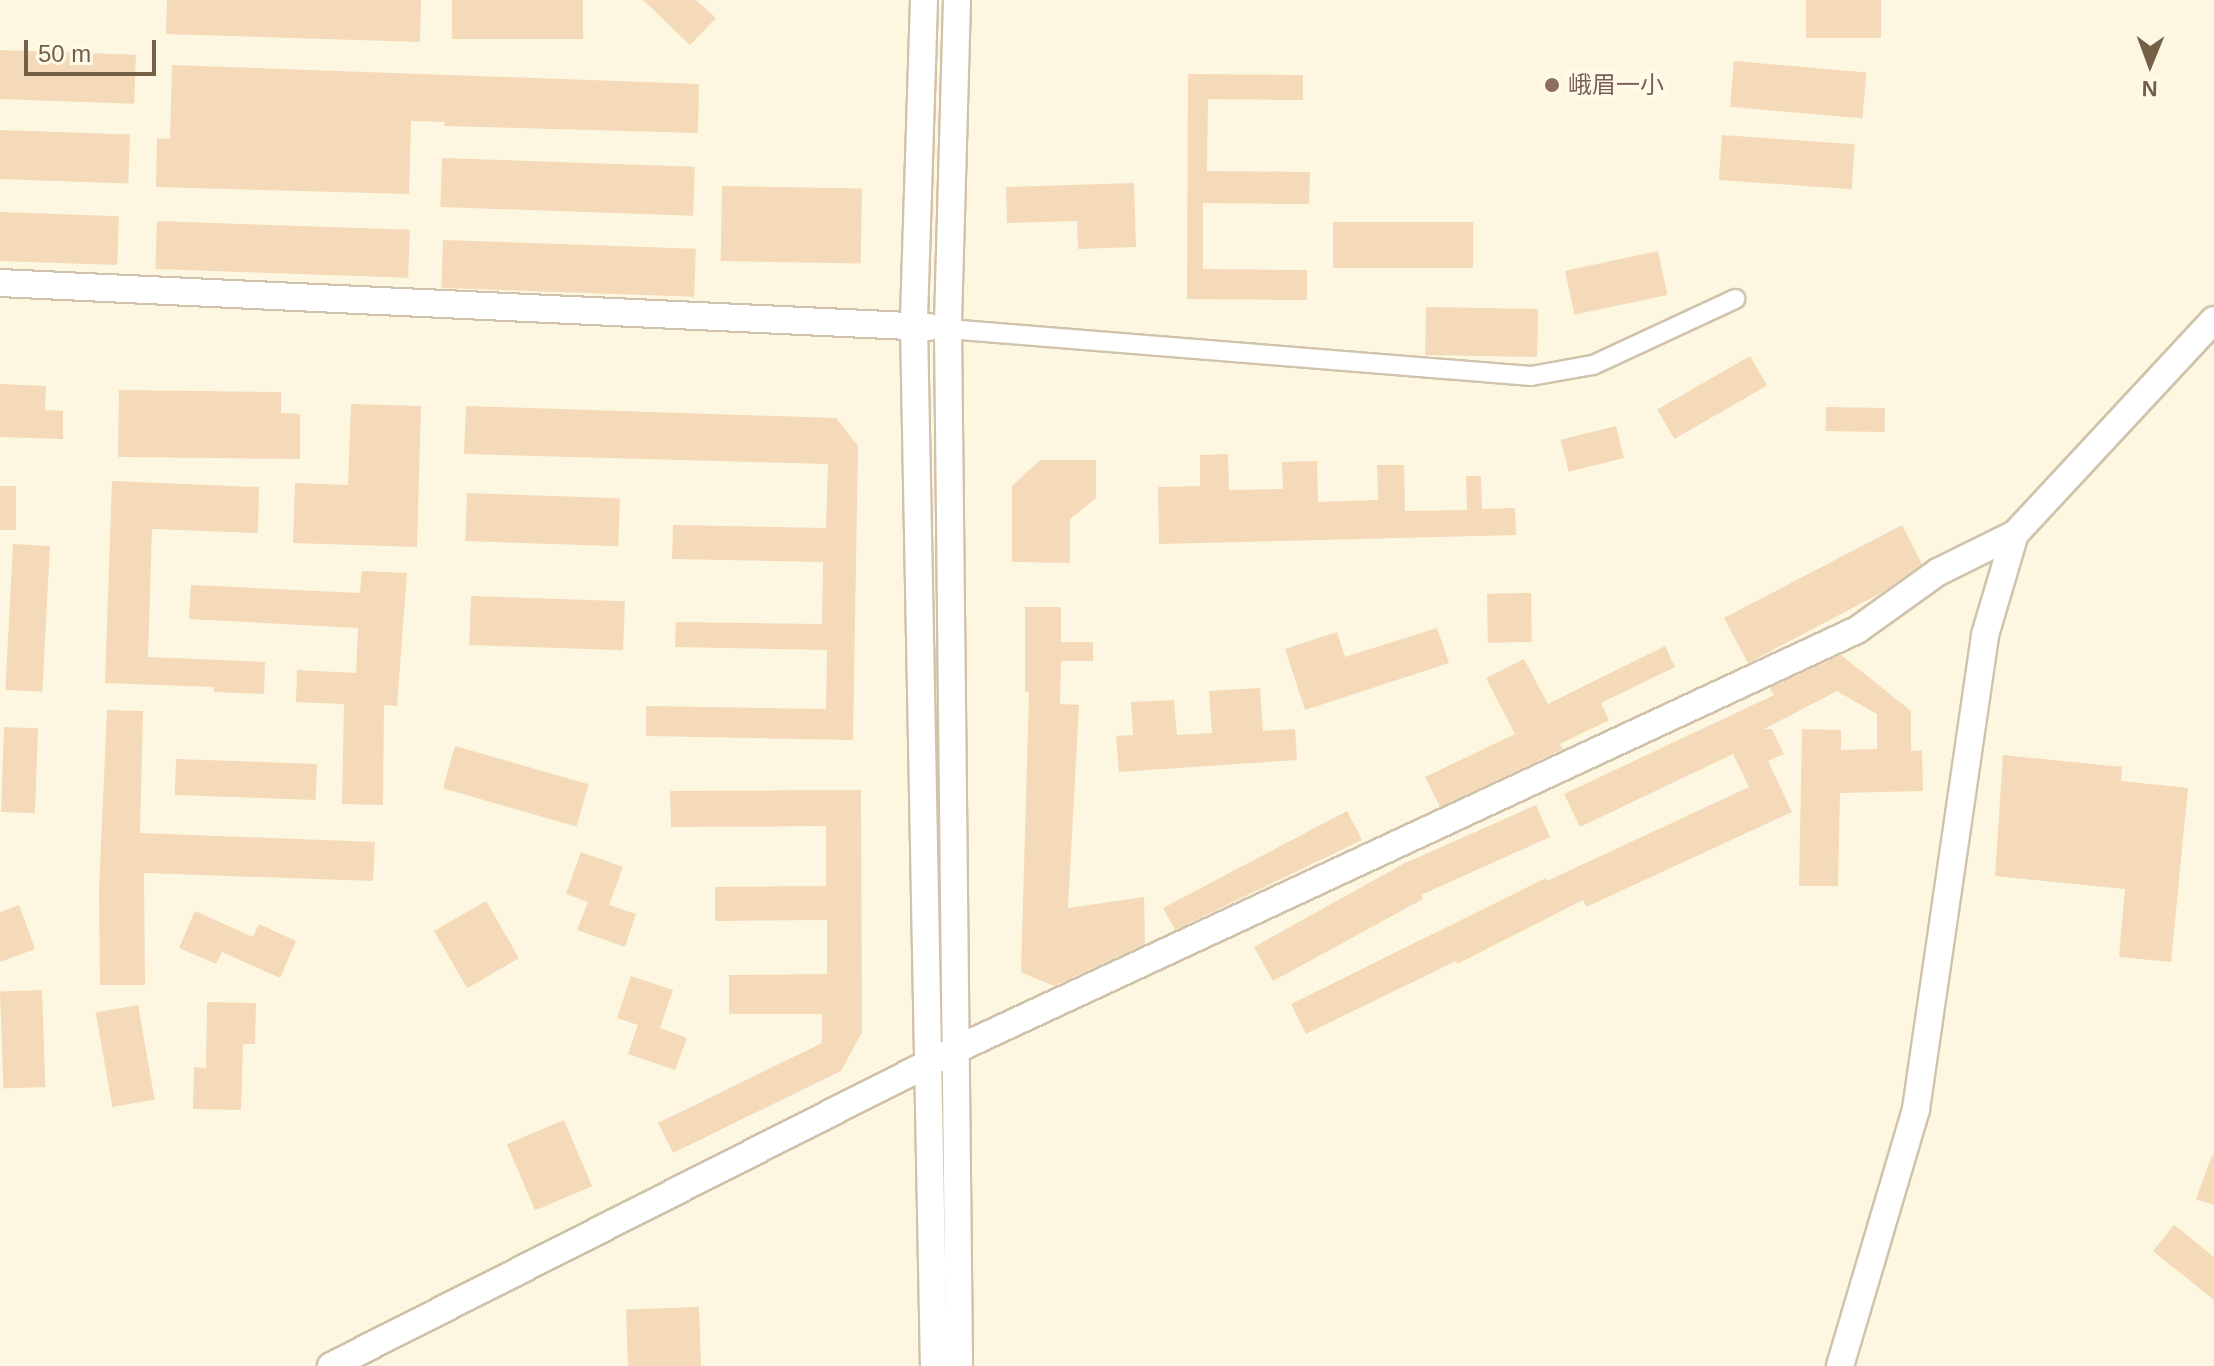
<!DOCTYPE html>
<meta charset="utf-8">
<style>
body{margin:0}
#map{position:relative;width:2214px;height:1366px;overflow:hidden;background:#fdf7e1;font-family:Helvetica,"Noto Sans SC",sans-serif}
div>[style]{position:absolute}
.building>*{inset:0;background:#f4dab8;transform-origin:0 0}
.roads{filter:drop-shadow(2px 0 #d1c2ab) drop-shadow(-2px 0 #d1c2ab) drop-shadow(0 2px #d1c2ab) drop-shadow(0 -2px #d1c2ab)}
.street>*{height:18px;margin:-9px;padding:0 9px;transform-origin:9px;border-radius:9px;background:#fff}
.secondary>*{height:26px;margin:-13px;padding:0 13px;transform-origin:13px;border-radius:13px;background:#fff}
.dots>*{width:22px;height:22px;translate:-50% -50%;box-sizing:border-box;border:4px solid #fffae8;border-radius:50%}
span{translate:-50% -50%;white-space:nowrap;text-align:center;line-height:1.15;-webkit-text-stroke:8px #fffae8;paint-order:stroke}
.education-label{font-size:24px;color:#785e54}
.left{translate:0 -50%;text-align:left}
.north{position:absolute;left:2110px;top:24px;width:80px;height:80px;-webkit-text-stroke:6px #fffae8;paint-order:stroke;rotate:181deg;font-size:22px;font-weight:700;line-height:32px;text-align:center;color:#755f47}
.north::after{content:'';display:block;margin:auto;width:28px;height:36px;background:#755f47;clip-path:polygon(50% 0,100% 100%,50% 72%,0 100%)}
.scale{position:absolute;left:24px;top:40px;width:132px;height:36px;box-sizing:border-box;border:4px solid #755f47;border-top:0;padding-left:10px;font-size:24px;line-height:28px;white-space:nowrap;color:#755f47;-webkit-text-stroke:6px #fffae8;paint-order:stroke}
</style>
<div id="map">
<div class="building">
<i style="clip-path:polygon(167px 0,421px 0,420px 42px,166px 34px)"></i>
<i style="left:452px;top:0;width:131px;height:39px"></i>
<i style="clip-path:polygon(643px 0,696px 0,716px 18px,690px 45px)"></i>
<i style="left:1806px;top:0;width:75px;height:38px"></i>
<i style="left:0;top:50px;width:136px;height:49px;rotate:2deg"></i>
<i style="left:1734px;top:61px;width:133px;height:46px;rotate:5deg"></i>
<i style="clip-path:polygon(172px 65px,699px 84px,698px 133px,444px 126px,445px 122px,411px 121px,409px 194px,156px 187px,157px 138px,170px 139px)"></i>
<i style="clip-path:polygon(1188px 74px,1303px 75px,1303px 100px,1208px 99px,1207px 171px,1310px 172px,1309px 204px,1203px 203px,1203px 269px,1307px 270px,1307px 300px,1187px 299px)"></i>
<i style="left:0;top:130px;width:130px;height:49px;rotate:2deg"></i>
<i style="left:1722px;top:135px;width:133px;height:45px;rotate:4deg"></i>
<i style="left:442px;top:158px;width:253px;height:49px;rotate:2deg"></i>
<i style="clip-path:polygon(1134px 183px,1136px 247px,1078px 249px,1077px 221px,1007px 223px,1006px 187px)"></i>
<i style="left:722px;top:186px;width:140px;height:75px;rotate:1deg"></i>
<i style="left:0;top:212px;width:119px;height:49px;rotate:2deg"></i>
<i style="left:157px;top:221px;width:253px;height:48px;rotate:2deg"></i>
<i style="left:1473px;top:222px;width:46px;height:140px;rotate:90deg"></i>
<i style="left:443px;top:240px;width:253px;height:48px;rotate:2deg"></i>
<i style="left:1658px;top:251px;width:45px;height:95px;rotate:78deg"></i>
<i style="left:1426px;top:307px;width:112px;height:48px;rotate:1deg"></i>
<i style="left:1750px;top:356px;width:34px;height:107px;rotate:60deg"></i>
<i style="clip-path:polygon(0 384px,46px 386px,45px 410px,63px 411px,63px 439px,0 437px)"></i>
<i style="clip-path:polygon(119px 390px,281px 392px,281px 413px,300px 414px,300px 459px,118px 457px)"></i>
<i style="clip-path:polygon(351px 404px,421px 406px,417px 547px,293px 543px,295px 483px,348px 485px)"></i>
<i style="clip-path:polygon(466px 406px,836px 418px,858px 446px,853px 740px,646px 736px,646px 706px,826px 709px,827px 650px,675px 647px,676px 622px,822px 624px,823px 562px,672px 559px,673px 525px,826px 528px,828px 464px,464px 454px)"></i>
<i style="left:1826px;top:407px;width:59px;height:24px;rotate:1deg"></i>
<i style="left:1616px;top:426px;width:33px;height:57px;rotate:76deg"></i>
<i style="clip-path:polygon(1228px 454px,1229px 490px,1283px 489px,1282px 462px,1317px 461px,1318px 502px,1378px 500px,1377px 465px,1404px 465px,1405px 511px,1467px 510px,1466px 476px,1481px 476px,1482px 509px,1515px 508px,1516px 535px,1159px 544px,1158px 487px,1200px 486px,1200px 455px)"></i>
<i style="clip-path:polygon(1040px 460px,1096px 460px,1096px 498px,1070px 519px,1070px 563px,1012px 562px,1012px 486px)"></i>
<i style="clip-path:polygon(112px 481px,259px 487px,258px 533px,152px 529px,148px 657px,265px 662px,264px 694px,214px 692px,214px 687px,105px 683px)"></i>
<i style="left:0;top:486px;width:16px;height:44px"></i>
<i style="left:467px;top:493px;width:153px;height:48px;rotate:2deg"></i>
<i style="clip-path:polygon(1902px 525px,1922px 564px,1881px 593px,1748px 663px,1724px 618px)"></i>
<i style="left:13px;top:544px;width:37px;height:146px;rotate:3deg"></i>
<i style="clip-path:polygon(362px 571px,407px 573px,397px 706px,384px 705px,383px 805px,342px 804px,344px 704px,296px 702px,297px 670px,356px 673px,358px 628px,189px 619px,191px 585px,360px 593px)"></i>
<i style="left:1531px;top:593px;width:49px;height:44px;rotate:89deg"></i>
<i style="left:471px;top:596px;width:154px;height:49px;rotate:2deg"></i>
<i style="clip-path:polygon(1025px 607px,1061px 607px,1061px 642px,1093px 642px,1093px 661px,1061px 661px,1060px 704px,1079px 705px,1068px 908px,1144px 897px,1145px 944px,1054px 986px,1021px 972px,1029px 692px,1025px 692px)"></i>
<i style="clip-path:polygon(1437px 628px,1449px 663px,1305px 710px,1285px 649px,1337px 632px,1345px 657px)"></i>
<i style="clip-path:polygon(1665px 646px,1675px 667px,1601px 703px,1609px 720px,1560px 744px,1563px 749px,1440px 807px,1425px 777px,1515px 734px,1486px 678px,1524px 659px,1548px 704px)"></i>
<i style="clip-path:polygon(1841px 655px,1911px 711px,1911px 751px,1922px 750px,1923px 791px,1840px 793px,1838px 886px,1799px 886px,1802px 729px,1841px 730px,1841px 750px,1877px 749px,1877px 714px,1837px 691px,1764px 729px,1772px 729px,1784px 754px,1768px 761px,1792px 812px,1586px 907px,1583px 900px,1457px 964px,1456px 961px,1306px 1034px,1291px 1004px,1546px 878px,1547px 881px,1749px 787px,1733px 754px,1580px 827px,1564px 794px,1774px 695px,1770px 688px)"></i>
<i style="clip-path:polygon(1260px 688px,1263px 731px,1295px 729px,1297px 760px,1119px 772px,1116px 736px,1133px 735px,1131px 702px,1174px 700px,1177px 735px,1212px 733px,1209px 691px)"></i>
<i style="clip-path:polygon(107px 710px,143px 711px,140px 833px,375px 842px,373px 881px,144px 873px,145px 985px,100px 985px,99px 887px)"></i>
<i style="left:4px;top:727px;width:34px;height:85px;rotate:2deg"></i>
<i style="left:455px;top:746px;width:139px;height:44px;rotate:16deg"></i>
<i style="clip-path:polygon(2003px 755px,2122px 767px,2121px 781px,2188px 788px,2171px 962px,2119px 957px,2125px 889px,1995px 876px)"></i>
<i style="left:176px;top:759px;width:141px;height:36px;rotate:2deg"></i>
<i style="clip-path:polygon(861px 790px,862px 1032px,841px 1071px,673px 1153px,658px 1123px,822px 1043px,822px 1014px,729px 1014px,729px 975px,827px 974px,827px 920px,715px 921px,715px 887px,826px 886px,826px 826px,671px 827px,670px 791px)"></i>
<i style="clip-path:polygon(1536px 805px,1550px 837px,1421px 895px,1423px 899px,1273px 981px,1254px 947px,1403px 864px)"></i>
<i style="clip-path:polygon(1347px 811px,1362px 840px,1175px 930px,1163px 908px)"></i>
<i style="clip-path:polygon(581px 852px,623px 867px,609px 905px,636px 914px,625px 947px,577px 930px,588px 902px,566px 894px)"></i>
<i style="left:486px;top:901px;width:66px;height:60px;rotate:60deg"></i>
<i style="clip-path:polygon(19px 905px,35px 949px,0 962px,0 912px)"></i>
<i style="clip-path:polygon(195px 911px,253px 937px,259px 924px,296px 941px,280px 978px,222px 952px,216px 964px,179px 948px)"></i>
<i style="clip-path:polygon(631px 976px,673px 990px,660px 1028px,687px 1038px,675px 1070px,628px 1054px,638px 1025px,617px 1018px)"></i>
<i style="left:42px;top:990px;width:97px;height:42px;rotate:88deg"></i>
<i style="clip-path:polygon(207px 1002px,256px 1003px,255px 1044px,243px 1044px,241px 1110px,193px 1109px,194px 1067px,206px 1068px)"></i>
<i style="left:138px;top:1005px;width:96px;height:43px;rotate:80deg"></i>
<i style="left:564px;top:1120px;width:72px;height:62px;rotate:67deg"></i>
<i style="clip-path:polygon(2212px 1155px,2214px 1156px,2214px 1205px,2196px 1199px)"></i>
<i style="clip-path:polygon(2174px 1225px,2214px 1257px,2214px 1300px,2153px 1251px)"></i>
<i style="left:699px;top:1307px;width:59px;height:73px;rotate:88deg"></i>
</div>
<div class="roads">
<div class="street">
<i style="left:948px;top:329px;width:585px;rotate:4.61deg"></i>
<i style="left:1531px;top:376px;width:63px;rotate:-10.1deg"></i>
<i style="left:1593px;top:365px;width:157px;rotate:-24.9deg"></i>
</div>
<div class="secondary">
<i style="left:924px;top:0;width:326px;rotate:91.8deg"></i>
<i style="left:914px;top:326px;width:1040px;rotate:88.9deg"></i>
<i style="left:957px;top:0;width:329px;rotate:91.6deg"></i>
<i style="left:948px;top:329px;width:1037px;rotate:89.39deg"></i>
<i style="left:0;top:283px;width:930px;rotate:2.71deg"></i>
<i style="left:331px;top:1366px;width:699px;rotate:-26.86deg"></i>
<i style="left:955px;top:1050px;width:995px;rotate:-24.97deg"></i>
<i style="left:1857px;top:630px;width:100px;rotate:-35.6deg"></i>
<i style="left:1938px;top:572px;width:86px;rotate:-26.3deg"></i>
<i style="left:2015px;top:534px;width:292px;rotate:-47.1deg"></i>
<i style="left:1840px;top:1366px;width:268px;rotate:-73.5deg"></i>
<i style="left:1916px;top:1109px;width:479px;rotate:-81.7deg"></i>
<i style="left:1985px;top:635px;width:105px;rotate:-73.5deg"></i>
</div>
</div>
<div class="dots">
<i style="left:1552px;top:85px;background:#8d6e63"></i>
</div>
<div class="education-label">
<span class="left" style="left:1568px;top:85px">峨眉一小</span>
</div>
<div class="north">N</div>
<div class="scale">50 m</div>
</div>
